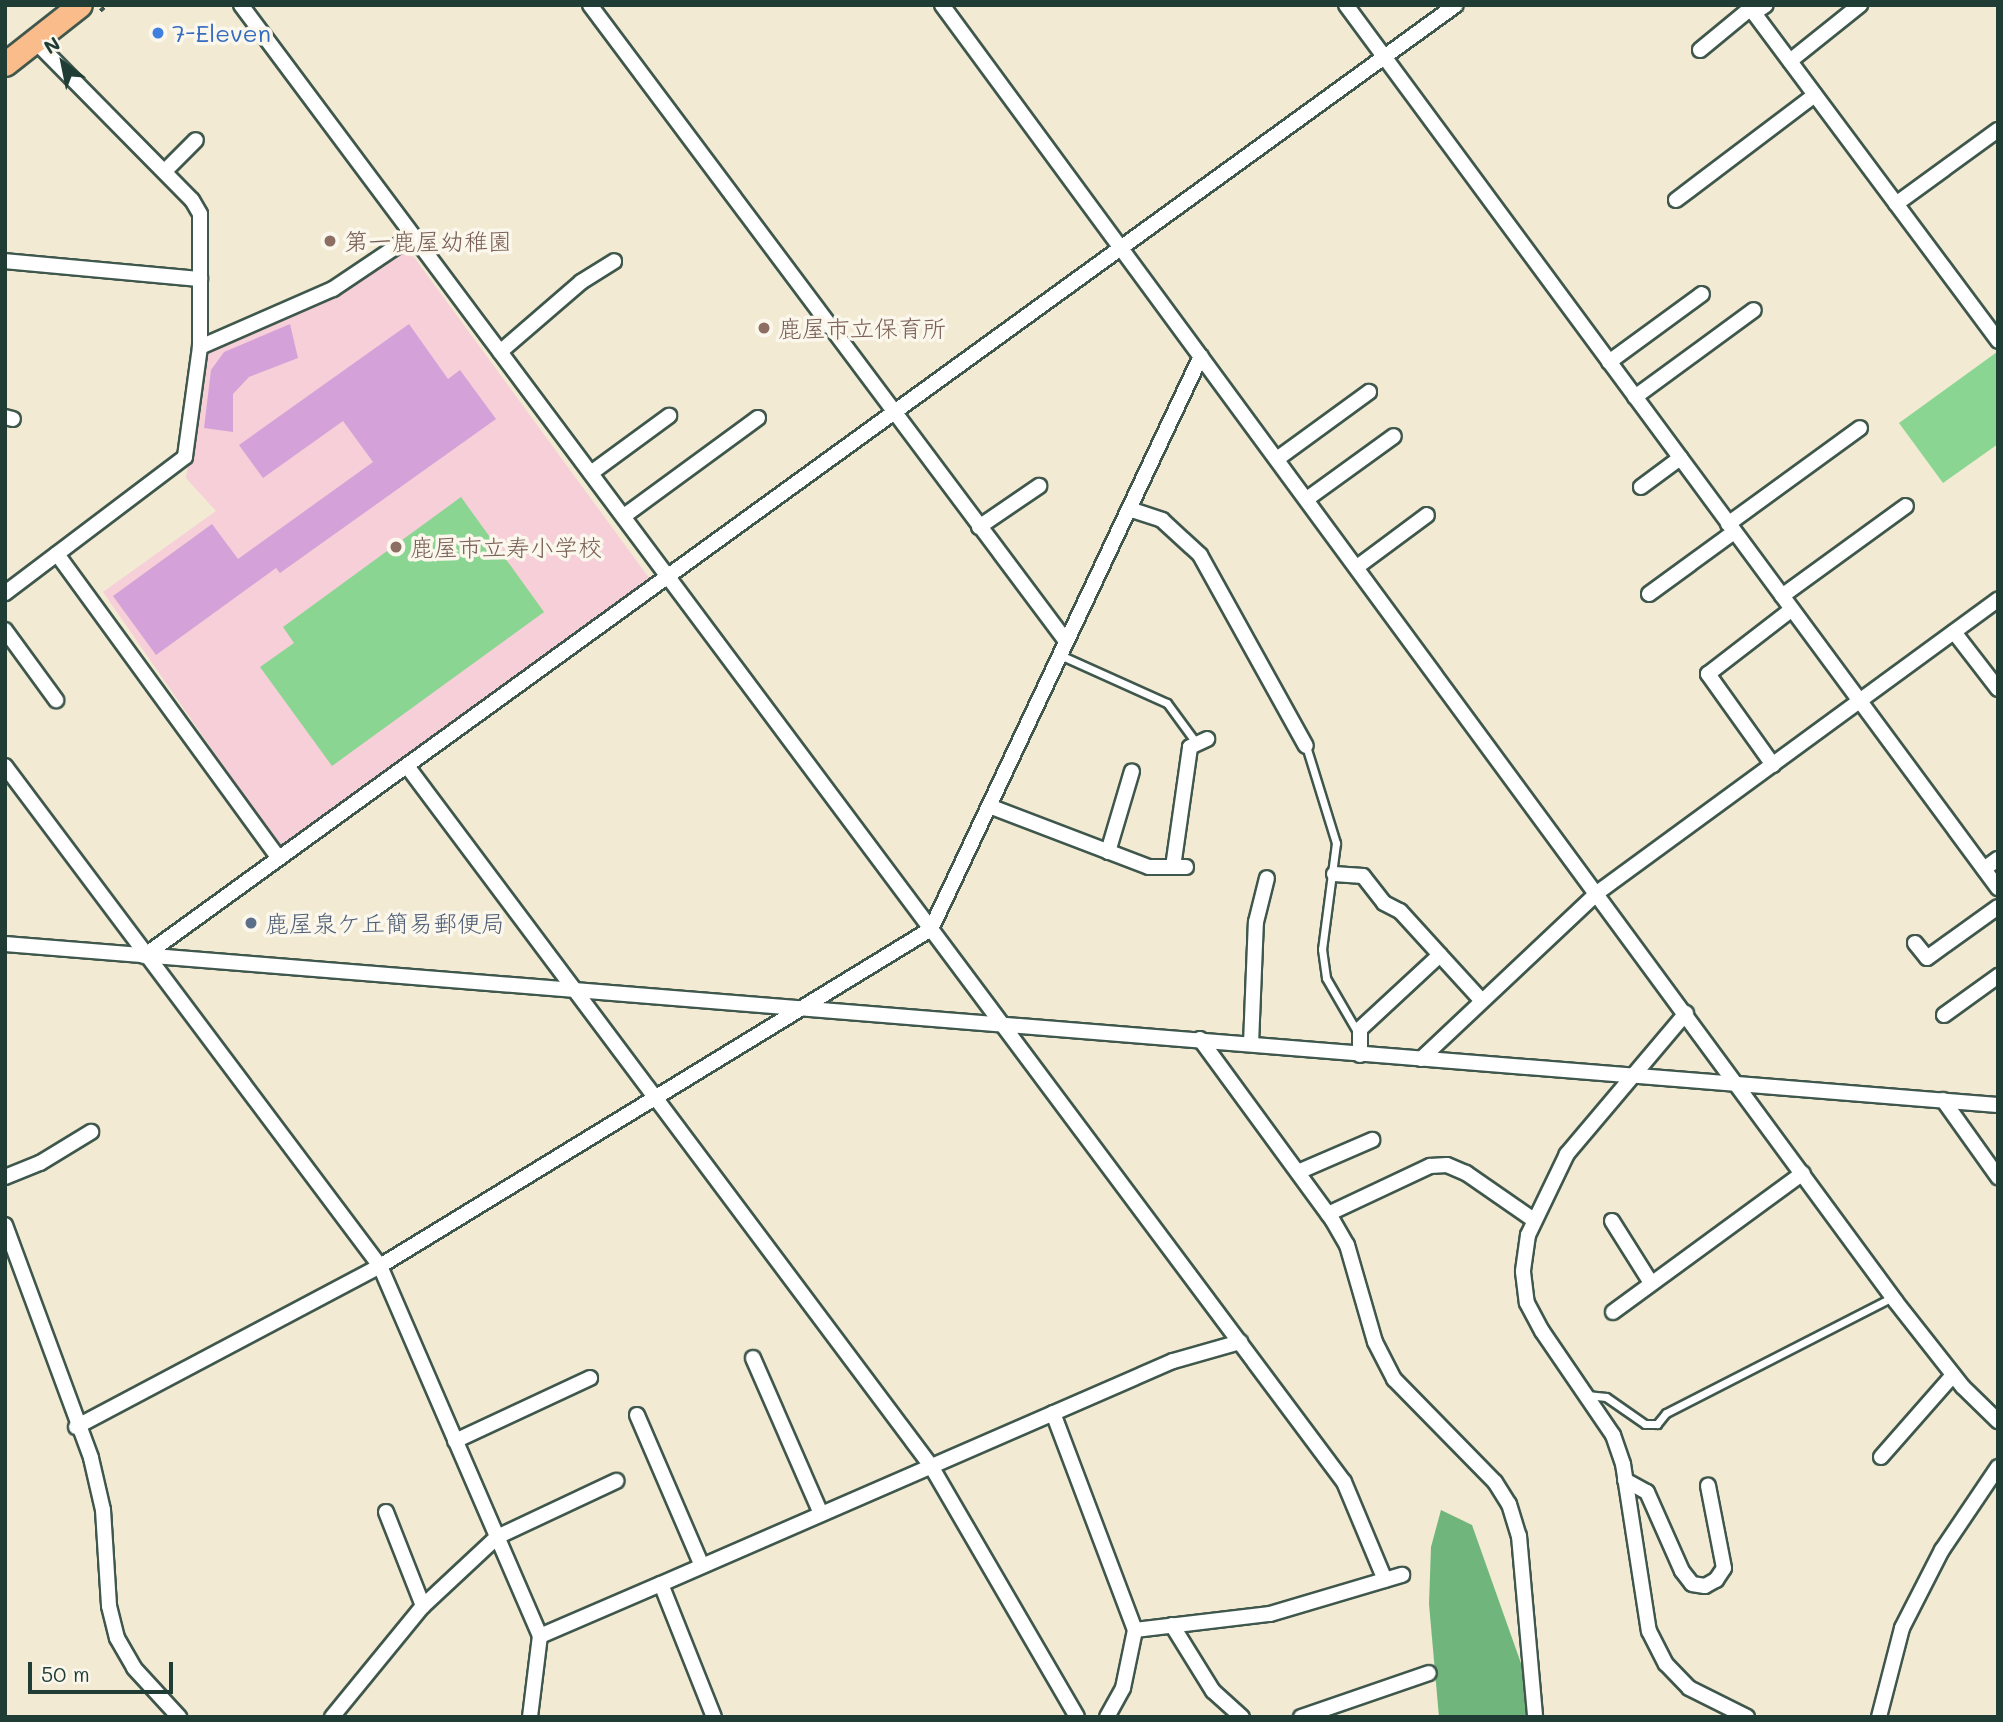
<!DOCTYPE html>
<meta charset="utf-8">
<style>
body{margin:0}
#map{position:relative;width:2003px;height:1722px;overflow:hidden;background:#f2ead2;font-family:Mali,"Klee One",sans-serif}
div>[style]{position:absolute}
.built>*{inset:0;background:#f6cfd8}
.green>*{inset:0;background:#8bd592}
.forest>*{inset:0;background:#70b67c}
.building>*{inset:0;background:#d4a2d9}
.path>*{height:3.5px;margin-top:-1.75px;transform-origin:0;background:repeating-linear-gradient(90deg,#3f574c 0 5px,transparent 0 10px)}
.roads{filter:drop-shadow(2px 0 #3f574c) drop-shadow(-2px 0 #3f574c) drop-shadow(0 2px #3f574c) drop-shadow(0 -2px #3f574c)}
.service>*{height:7px;margin:-3.5px;padding:0 3.5px;transform-origin:3.5px;border-radius:3.5px;background:#fff}
.minor>*{height:14px;margin:-7px;padding:0 7px;transform-origin:7px;border-radius:7px;background:#fff}
.primary>*{height:23px;margin:-11.5px;padding:0 11.5px;transform-origin:11.5px;border-radius:11.5px;background:#fabc8b}
.dots>*{width:19px;height:19px;translate:-50% -50%;box-sizing:border-box;border:4px solid #fbf7ec;border-radius:50%}
span{translate:-50% -50%;white-space:nowrap;text-align:center;line-height:1.15;-webkit-text-stroke:7px #fbf7ec;paint-order:stroke}
.shop-label{font-size:24px;color:#366cbe}
.left{translate:0 -50%;text-align:left}
.education-label{font-size:24px;color:#785e54}
.service-label{font-size:24px;color:#4e5e75}
.frame{position:absolute;inset:0;border:7px solid #1f3d34;pointer-events:none}
.north{position:absolute;left:28px;top:28px;width:70px;height:70px;-webkit-text-stroke:5px #fbf7ec;paint-order:stroke;rotate:328deg;font-size:19px;font-weight:700;line-height:28px;text-align:center;color:#1f3d34}
.north::after{content:'';display:block;margin:auto;width:24px;height:32px;background:#1f3d34;clip-path:polygon(50% 0,100% 100%,50% 72%,0 100%)}
.scale{position:absolute;left:28px;top:1662px;width:145px;height:32px;box-sizing:border-box;border:4px solid #1f3d34;border-top:0;padding-left:9px;font-size:21px;line-height:24px;white-space:nowrap;color:#1f3d34;-webkit-text-stroke:5px #fbf7ec;paint-order:stroke}
</style>
<div id="map">
<div class="built">
<i style="clip-path:polygon(402px 253px,414px 257px,652px 582px,281px 849px,103px 592px,216px 511px,186px 478px,203px 359px,215px 345px,331px 299px)"></i>
</div>
<div class="green">
<i style="clip-path:polygon(1997px 352px,1998px 444px,1943px 483px,1899px 423px)"></i>
<i style="clip-path:polygon(461px 497px,544px 612px,332px 766px,260px 667px,294px 643px,283px 627px)"></i>
</div>
<div class="forest">
<i style="clip-path:polygon(1441px 1510px,1472px 1525px,1540px 1717px,1439px 1717px,1429px 1604px,1431px 1547px)"></i>
</div>
<div class="building">
<i style="clip-path:polygon(290px 324px,298px 358px,249px 377px,233px 394px,233px 432px,204px 428px,211px 370px,224px 352px)"></i>
<i style="clip-path:polygon(409px 324px,448px 379px,460px 370px,496px 419px,280px 573px,276px 568px,156px 655px,113px 596px,212px 524px,238px 559px,373px 462px,343px 421px,263px 478px,239px 445px)"></i>
</div>
<div class="path">
<i style="left:100px;top:11px;width:9px;rotate:-41deg"></i>
</div>
<div class="roads">
<div class="service">
<i style="left:1060px;top:655px;width:117px;rotate:24.2deg"></i>
<i style="left:1167px;top:703px;width:51px;rotate:53.8deg"></i>
<i style="left:1306px;top:746px;width:102px;rotate:72.8deg"></i>
<i style="left:1336px;top:843px;width:107px;rotate:97.5deg"></i>
<i style="left:1322px;top:949px;width:29px;rotate:82deg"></i>
<i style="left:1326px;top:978px;width:66px;rotate:59.9deg"></i>
<i style="left:1587px;top:1395px;width:19px;rotate:6deg"></i>
<i style="left:1606px;top:1397px;width:47px;rotate:34.7deg"></i>
<i style="left:1645px;top:1424px;width:12px"></i>
<i style="left:1657px;top:1424px;width:14px;rotate:-51deg"></i>
<i style="left:1666px;top:1413px;width:255px;rotate:-27.1deg"></i>
</div>
<div class="minor">
<i style="left:241px;top:5px;width:1843px;rotate:53.25deg"></i>
<i style="left:1344px;top:1482px;width:106px;rotate:67.3deg"></i>
<i style="left:590px;top:5px;width:794px;rotate:53.19deg"></i>
<i style="left:942px;top:5px;width:1610px;rotate:53.66deg"></i>
<i style="left:1896px;top:1302px;width:108px;rotate:51.8deg"></i>
<i style="left:1963px;top:1387px;width:49px;rotate:44.2deg"></i>
<i style="left:1346px;top:5px;width:1098px;rotate:53.56deg"></i>
<i style="left:1748px;top:5px;width:419px;rotate:53.3deg"></i>
<i style="left:1754px;top:13px;width:14px;rotate:-34deg"></i>
<i style="left:35px;top:41px;width:223px;rotate:45.4deg"></i>
<i style="left:192px;top:200px;width:16px;rotate:60deg"></i>
<i style="left:200px;top:214px;width:65px;rotate:90deg"></i>
<i style="left:1700px;top:50px;width:66px;rotate:-39.5deg"></i>
<i style="left:1790px;top:61px;width:90px;rotate:-38.7deg"></i>
<i style="left:166px;top:170px;width:42px;rotate:-45deg"></i>
<i style="left:1676px;top:200px;width:174px;rotate:-37.1deg"></i>
<i style="left:1896px;top:204px;width:126px;rotate:-36deg"></i>
<i style="left:5px;top:261px;width:196px;rotate:5.3deg"></i>
<i style="left:200px;top:279px;width:68px;rotate:90deg"></i>
<i style="left:200px;top:347px;width:111px;rotate:97.8deg"></i>
<i style="left:185px;top:457px;width:226px;rotate:142.9deg"></i>
<i style="left:200px;top:347px;width:145px;rotate:-23.6deg"></i>
<i style="left:333px;top:289px;width:95px;rotate:-33.9deg"></i>
<i style="left:500px;top:352px;width:107px;rotate:-40.8deg"></i>
<i style="left:581px;top:282px;width:39px;rotate:-32deg"></i>
<i style="left:1609px;top:362px;width:115px;rotate:-36.2deg"></i>
<i style="left:1635px;top:397px;width:147px;rotate:-36.2deg"></i>
<i style="left:5px;top:417px;width:8px;rotate:14deg"></i>
<i style="left:1277px;top:459px;width:114px;rotate:-36.1deg"></i>
<i style="left:591px;top:473px;width:97px;rotate:-36.2deg"></i>
<i style="left:1641px;top:487px;width:49px;rotate:-36.6deg"></i>
<i style="left:1307px;top:499px;width:107px;rotate:-35.9deg"></i>
<i style="left:1129px;top:509px;width:35px;rotate:18deg"></i>
<i style="left:1162px;top:520px;width:52px;rotate:42.6deg"></i>
<i style="left:1200px;top:555px;width:218px;rotate:61deg"></i>
<i style="left:624px;top:516px;width:166px;rotate:-36.2deg"></i>
<i style="left:1728px;top:524px;width:163px;rotate:-36deg"></i>
<i style="left:979px;top:527px;width:73px;rotate:-34.3deg"></i>
<i style="left:57px;top:554px;width:376px;rotate:53.9deg"></i>
<i style="left:1357px;top:567px;width:87px;rotate:-36.6deg"></i>
<i style="left:1649px;top:594px;width:105px;rotate:-36.1deg"></i>
<i style="left:1782px;top:596px;width:153px;rotate:-36deg"></i>
<i style="left:5px;top:630px;width:87px;rotate:53.9deg"></i>
<i style="left:1954px;top:632px;width:72px;rotate:52.3deg"></i>
<i style="left:1773px;top:765px;width:112px;rotate:-125.5deg"></i>
<i style="left:1708px;top:674px;width:106px;rotate:-37.7deg"></i>
<i style="left:5px;top:766px;width:625px;rotate:53.13deg"></i>
<i style="left:380px;top:1266px;width:403px;rotate:66.6deg"></i>
<i style="left:540px;top:1636px;width:132px;rotate:-23.3deg"></i>
<i style="left:661px;top:1584px;width:143px;rotate:68.3deg"></i>
<i style="left:407px;top:766px;width:874px;rotate:53.18deg"></i>
<i style="left:931px;top:1466px;width:290px;rotate:59.8deg"></i>
<i style="left:989px;top:806px;width:171px;rotate:20.9deg"></i>
<i style="left:1149px;top:867px;width:37px"></i>
<i style="left:1108px;top:852px;width:84px;rotate:-73.5deg"></i>
<i style="left:1173px;top:867px;width:121px;rotate:-81.9deg"></i>
<i style="left:1190px;top:747px;width:19px;rotate:-25deg"></i>
<i style="left:1984px;top:869px;width:17px;rotate:-36deg"></i>
<i style="left:1334px;top:874px;width:29px;rotate:4deg"></i>
<i style="left:1363px;top:876px;width:34px;rotate:52deg"></i>
<i style="left:1384px;top:903px;width:18px;rotate:27deg"></i>
<i style="left:1400px;top:911px;width:59px;rotate:47.7deg"></i>
<i style="left:1915px;top:943px;width:19px;rotate:51deg"></i>
<i style="left:1927px;top:958px;width:87px;rotate:-35.7deg"></i>
<i style="left:5px;top:944px;width:1999px;rotate:4.62deg"></i>
<i style="left:144px;top:956px;width:1620px;rotate:-35.94deg"></i>
<i style="left:1686px;top:1013px;width:185px;rotate:130.2deg"></i>
<i style="left:1567px;top:1154px;width:90px;rotate:115.7deg"></i>
<i style="left:1528px;top:1235px;width:37px;rotate:98deg"></i>
<i style="left:1523px;top:1272px;width:31px;rotate:83deg"></i>
<i style="left:1527px;top:1303px;width:32px;rotate:62deg"></i>
<i style="left:1542px;top:1331px;width:126px;rotate:55.7deg"></i>
<i style="left:1613px;top:1435px;width:31px;rotate:71deg"></i>
<i style="left:1623px;top:1464px;width:169px;rotate:81.2deg"></i>
<i style="left:1649px;top:1631px;width:37px;rotate:63deg"></i>
<i style="left:1666px;top:1664px;width:33px;rotate:46deg"></i>
<i style="left:1689px;top:1688px;width:65px;rotate:26.6deg"></i>
<i style="left:1944px;top:1015px;width:67px;rotate:-35.8deg"></i>
<i style="left:1200px;top:1039px;width:225px;rotate:53.8deg"></i>
<i style="left:1333px;top:1221px;width:28px;rotate:60deg"></i>
<i style="left:1347px;top:1245px;width:101px;rotate:73.9deg"></i>
<i style="left:1375px;top:1342px;width:42px;rotate:62.8deg"></i>
<i style="left:1394px;top:1379px;width:144px;rotate:45.6deg"></i>
<i style="left:1495px;top:1482px;width:26px;rotate:58deg"></i>
<i style="left:1509px;top:1504px;width:34px;rotate:73deg"></i>
<i style="left:1519px;top:1536px;width:182px;rotate:84.9deg"></i>
<i style="left:1251px;top:1044px;width:122px;rotate:-87.7deg"></i>
<i style="left:1256px;top:922px;width:45px;rotate:-76deg"></i>
<i style="left:1360px;top:1055px;width:26px;rotate:-90deg"></i>
<i style="left:1360px;top:1029px;width:109px;rotate:-42.8deg"></i>
<i style="left:1440px;top:955px;width:62px;rotate:47.6deg"></i>
<i style="left:1421px;top:1059px;width:242px;rotate:-43.3deg"></i>
<i style="left:1597px;top:893px;width:497px;rotate:-36.2deg"></i>
<i style="left:1943px;top:1100px;width:95px;rotate:54.5deg"></i>
<i style="left:1298px;top:1172px;width:81px;rotate:-23.4deg"></i>
<i style="left:5px;top:1177px;width:38px;rotate:-22deg"></i>
<i style="left:40px;top:1163px;width:60px;rotate:-31.3deg"></i>
<i style="left:1328px;top:1214px;width:113px;rotate:-25.2deg"></i>
<i style="left:1430px;top:1166px;width:17px;rotate:-3deg"></i>
<i style="left:1447px;top:1165px;width:21px;rotate:23deg"></i>
<i style="left:1466px;top:1173px;width:83px;rotate:34.7deg"></i>
<i style="left:1612px;top:1221px;width:73px;rotate:57.8deg"></i>
<i style="left:5px;top:1225px;width:248px;rotate:69.7deg"></i>
<i style="left:91px;top:1458px;width:53px;rotate:77deg"></i>
<i style="left:103px;top:1510px;width:96px;rotate:86.4deg"></i>
<i style="left:109px;top:1606px;width:33px;rotate:76deg"></i>
<i style="left:117px;top:1638px;width:34px;rotate:60deg"></i>
<i style="left:134px;top:1668px;width:67px;rotate:47.4deg"></i>
<i style="left:1613px;top:1312px;width:235px;rotate:-36.2deg"></i>
<i style="left:753px;top:1358px;width:170px;rotate:66.4deg"></i>
<i style="left:1053px;top:1413px;width:232px;rotate:69.3deg"></i>
<i style="left:1135px;top:1630px;width:136px;rotate:-6.8deg"></i>
<i style="left:1270px;top:1614px;width:138px;rotate:-16.5deg"></i>
<i style="left:637px;top:1415px;width:164px;rotate:66.7deg"></i>
<i style="left:76px;top:1427px;width:344px;rotate:-27.9deg"></i>
<i style="left:380px;top:1266px;width:646px;rotate:-31.45deg"></i>
<i style="left:931px;top:929px;width:633px;rotate:-64.77deg"></i>
<i style="left:455px;top:1441px;width:149px;rotate:-25deg"></i>
<i style="left:1881px;top:1457px;width:109px;rotate:-48.7deg"></i>
<i style="left:1625px;top:1480px;width:25px;rotate:29deg"></i>
<i style="left:1647px;top:1492px;width:86px;rotate:66.1deg"></i>
<i style="left:1682px;top:1571px;width:16px;rotate:52deg"></i>
<i style="left:1692px;top:1584px;width:13px;rotate:9deg"></i>
<i style="left:1705px;top:1586px;width:13px;rotate:-29deg"></i>
<i style="left:1716px;top:1580px;width:14px;rotate:-56deg"></i>
<i style="left:1724px;top:1568px;width:84px;rotate:-101deg"></i>
<i style="left:386px;top:1512px;width:101px;rotate:68.5deg"></i>
<i style="left:661px;top:1584px;width:558px;rotate:-23.54deg"></i>
<i style="left:1173px;top:1361px;width:70px;rotate:-15.8deg"></i>
<i style="left:1172px;top:1625px;width:78px;rotate:58.2deg"></i>
<i style="left:1213px;top:1691px;width:39px;rotate:42deg"></i>
<i style="left:332px;top:1717px;width:144px;rotate:-50.7deg"></i>
<i style="left:423px;top:1606px;width:101px;rotate:-43deg"></i>
<i style="left:497px;top:1537px;width:132px;rotate:-25.2deg"></i>
<i style="left:530px;top:1717px;width:82px;rotate:-83deg"></i>
<i style="left:1107px;top:1717px;width:33px;rotate:-61deg"></i>
<i style="left:1123px;top:1688px;width:59px;rotate:-78.3deg"></i>
<i style="left:1301px;top:1717px;width:135px;rotate:-19deg"></i>
<i style="left:1879px;top:1717px;width:92px;rotate:-75.5deg"></i>
<i style="left:1902px;top:1628px;width:88px;rotate:-62.9deg"></i>
<i style="left:1942px;top:1550px;width:100px;rotate:-56deg"></i>
</div>
<div class="primary">
<i style="left:5px;top:64px;width:95px;rotate:-38.2deg"></i>
</div>
</div>
<div class="dots">
<i style="left:158px;top:33px;background:#3f7fe0"></i>
<i style="left:330px;top:241px;background:#8d6e63"></i>
<i style="left:764px;top:328px;background:#8d6e63"></i>
<i style="left:396px;top:547px;background:#8d6e63"></i>
<i style="left:251px;top:923px;background:#5c6f8a"></i>
</div>
<div class="shop-label">
<span class="left" style="left:172px;top:33px">7-Eleven</span>
</div>
<div class="education-label">
<span class="left" style="left:344px;top:241px">第一鹿屋幼稚園</span>
<span class="left" style="left:778px;top:328px">鹿屋市立保育所</span>
<span class="left" style="left:410px;top:547px">鹿屋市立寿小学校</span>
</div>
<div class="service-label">
<span class="left" style="left:265px;top:923px">鹿屋泉ケ丘簡易郵便局</span>
</div>
<div class="frame"></div>
<div class="north">N</div>
<div class="scale">50 m</div>
</div>
